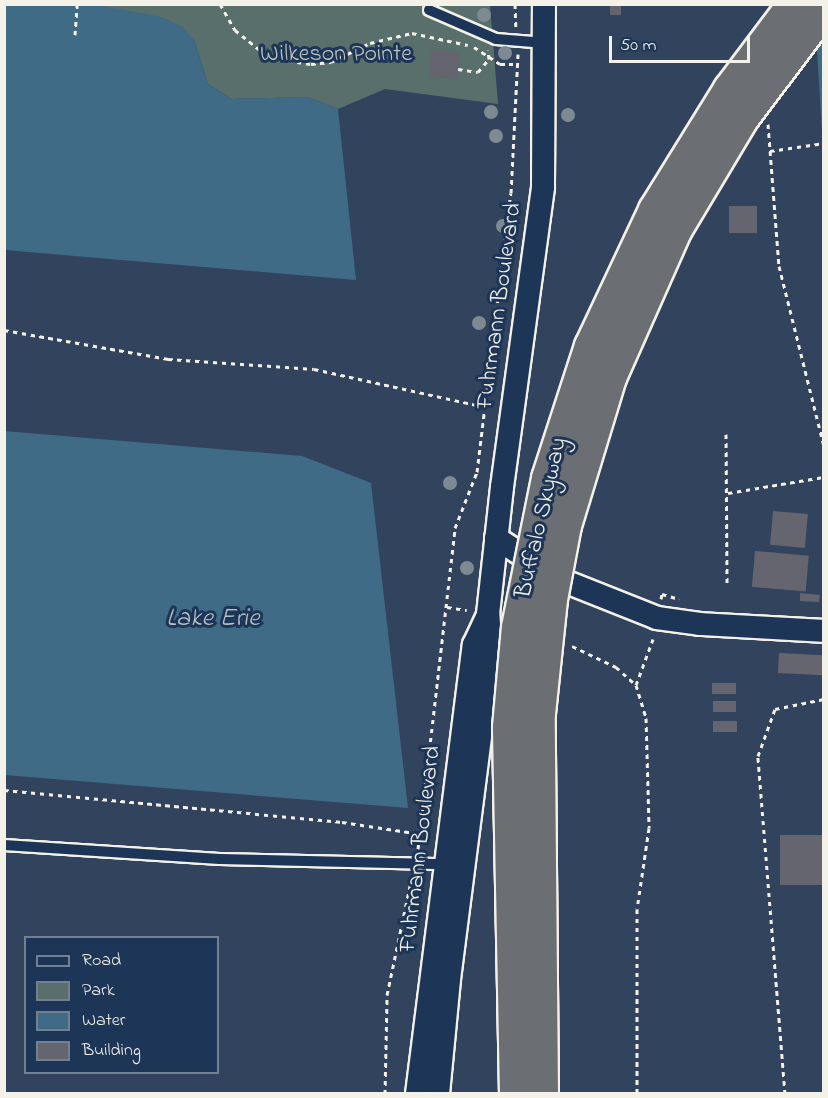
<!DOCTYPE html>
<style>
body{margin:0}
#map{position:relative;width:828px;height:1098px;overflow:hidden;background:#32435e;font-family:"Indie Flower",sans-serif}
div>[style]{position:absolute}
.green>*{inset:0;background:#586f6b}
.water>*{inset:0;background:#406b86}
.building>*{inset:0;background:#64656e;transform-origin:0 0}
.path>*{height:3px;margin-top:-1.5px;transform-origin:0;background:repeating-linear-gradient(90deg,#f4f1e8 0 4.5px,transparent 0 9px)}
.roads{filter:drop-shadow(2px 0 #f4f1e8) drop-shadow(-2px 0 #f4f1e8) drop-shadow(0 2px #f4f1e8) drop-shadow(0 -2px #f4f1e8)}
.lane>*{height:10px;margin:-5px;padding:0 5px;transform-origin:5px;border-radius:5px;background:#1d3557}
.street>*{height:22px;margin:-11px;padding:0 11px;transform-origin:11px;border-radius:11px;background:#1d3557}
.bridges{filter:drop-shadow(2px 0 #f4f1e8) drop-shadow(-2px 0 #f4f1e8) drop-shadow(0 2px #f4f1e8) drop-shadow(0 -2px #f4f1e8)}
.highway-bridge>*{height:33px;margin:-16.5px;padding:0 16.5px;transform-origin:16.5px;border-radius:16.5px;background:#6b6f74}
.trees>*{width:14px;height:14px;margin:-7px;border-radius:50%;background:#7e8a92}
span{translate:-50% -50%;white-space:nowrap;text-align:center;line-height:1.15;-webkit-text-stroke:6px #1d3557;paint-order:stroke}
.park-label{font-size:24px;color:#bdc4bc}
.street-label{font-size:24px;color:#f4f1e8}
.water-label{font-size:26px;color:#b5c2c6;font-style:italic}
.frame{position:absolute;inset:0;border:6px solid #f4f1e8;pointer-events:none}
.legend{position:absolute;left:24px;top:936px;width:195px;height:138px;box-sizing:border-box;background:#1d3557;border:2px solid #738091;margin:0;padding:8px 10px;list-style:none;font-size:18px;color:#f4f1e8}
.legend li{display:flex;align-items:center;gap:12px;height:30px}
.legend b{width:30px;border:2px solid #738091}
.scale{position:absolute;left:609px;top:36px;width:141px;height:27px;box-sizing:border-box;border:3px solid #f4f1e8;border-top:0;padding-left:8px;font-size:18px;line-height:21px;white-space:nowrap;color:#f4f1e8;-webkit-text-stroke:4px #1d3557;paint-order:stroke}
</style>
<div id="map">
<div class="green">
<i style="clip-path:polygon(97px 5px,490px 5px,498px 104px,385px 89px,338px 109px,307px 97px,232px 99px,208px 84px,194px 40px)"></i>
</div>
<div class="water">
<i style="clip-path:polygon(4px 5px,97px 5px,162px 17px,183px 27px,194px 40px,208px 84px,232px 99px,307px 97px,338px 109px,356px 280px,5px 250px)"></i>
<i style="clip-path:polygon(823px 5px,823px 148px,816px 35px)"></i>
<i style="clip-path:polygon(4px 431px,302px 456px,371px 483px,408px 808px,5px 775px)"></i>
</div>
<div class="building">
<i style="left:610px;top:4px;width:11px;height:11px"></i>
<i style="left:431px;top:50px;width:29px;height:27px;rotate:4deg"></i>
<i style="left:729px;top:206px;width:28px;height:27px"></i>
<i style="left:773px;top:511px;width:35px;height:34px;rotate:5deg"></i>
<i style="left:755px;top:551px;width:54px;height:36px;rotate:5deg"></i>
<i style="clip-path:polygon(800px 593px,820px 595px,819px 602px,800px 601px)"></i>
<i style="left:779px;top:653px;width:45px;height:20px;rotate:3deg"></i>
<i style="left:736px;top:683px;width:11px;height:24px;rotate:90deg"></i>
<i style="left:713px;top:701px;width:23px;height:11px"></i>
<i style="left:737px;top:721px;width:11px;height:24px;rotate:90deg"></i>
<i style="left:824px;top:835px;width:50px;height:44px;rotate:90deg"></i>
</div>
<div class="path">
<i style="left:220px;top:4px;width:30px;rotate:60deg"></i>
<i style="left:235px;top:30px;width:45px;rotate:38.7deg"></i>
<i style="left:270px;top:58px;width:41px;rotate:8.3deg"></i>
<i style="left:311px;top:64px;width:20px;rotate:-6deg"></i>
<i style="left:331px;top:62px;width:43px;rotate:-26deg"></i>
<i style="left:370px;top:43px;width:43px;rotate:-13.4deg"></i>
<i style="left:412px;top:33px;width:57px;rotate:12.1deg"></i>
<i style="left:515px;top:4px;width:23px;rotate:88deg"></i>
<i style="left:75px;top:35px;width:31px;rotate:-86deg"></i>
<i style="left:474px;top:47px;width:31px;rotate:33deg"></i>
<i style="left:500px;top:64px;width:17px"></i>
<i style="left:458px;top:69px;width:20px;rotate:9deg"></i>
<i style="left:478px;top:72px;width:17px;rotate:-50deg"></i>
<i style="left:489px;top:59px;width:9px;rotate:-96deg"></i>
<i style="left:768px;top:124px;width:142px;rotate:85.6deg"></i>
<i style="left:779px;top:266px;width:187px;rotate:76deg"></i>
<i style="left:770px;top:151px;width:55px;rotate:-8.4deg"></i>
<i style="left:4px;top:330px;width:167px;rotate:10deg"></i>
<i style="left:168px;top:359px;width:146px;rotate:3.9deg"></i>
<i style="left:314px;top:369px;width:175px;rotate:12.5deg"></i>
<i style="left:726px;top:434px;width:151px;rotate:89.6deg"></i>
<i style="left:728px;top:493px;width:97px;rotate:-9.5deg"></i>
<i style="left:661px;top:599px;width:5px;rotate:-79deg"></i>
<i style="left:662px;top:594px;width:18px;rotate:16deg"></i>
<i style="left:447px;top:607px;width:20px;rotate:9deg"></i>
<i style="left:572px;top:646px;width:49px;rotate:25.5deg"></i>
<i style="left:616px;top:667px;width:27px;rotate:42deg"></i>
<i style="left:636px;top:685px;width:34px;rotate:73deg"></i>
<i style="left:646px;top:718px;width:110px;rotate:88.4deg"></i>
<i style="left:649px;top:828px;width:82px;rotate:98.4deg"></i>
<i style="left:637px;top:909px;width:185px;rotate:90deg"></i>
<i style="left:636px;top:685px;width:49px;rotate:-69.7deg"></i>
<i style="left:4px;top:790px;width:340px;rotate:5.4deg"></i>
<i style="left:342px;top:822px;width:80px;rotate:8.6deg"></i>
<i style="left:418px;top:849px;width:323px;rotate:-83.4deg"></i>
<i style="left:455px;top:528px;width:60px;rotate:-68.6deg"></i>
<i style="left:477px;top:472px;width:281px;rotate:-83.1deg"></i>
<i style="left:511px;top:193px;width:139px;rotate:-87.1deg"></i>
<i style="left:385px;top:1094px;width:99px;rotate:-88.8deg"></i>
<i style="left:387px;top:995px;width:122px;rotate:-78.1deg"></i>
<i style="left:785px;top:1094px;width:339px;rotate:-94.6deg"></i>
<i style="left:758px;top:756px;width:50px;rotate:-70.1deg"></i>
<i style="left:775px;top:709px;width:50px;rotate:-11.5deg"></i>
</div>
<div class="roads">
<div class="lane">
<i style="left:429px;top:10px;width:73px;rotate:23.4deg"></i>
<i style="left:496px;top:39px;width:50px;rotate:4.6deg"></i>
<i style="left:4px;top:845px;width:216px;rotate:3.7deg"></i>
<i style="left:220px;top:859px;width:226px;rotate:1.3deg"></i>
</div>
<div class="street">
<i style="left:496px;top:538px;width:75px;rotate:33.1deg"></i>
<i style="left:559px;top:579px;width:105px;rotate:21.7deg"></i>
<i style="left:657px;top:618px;width:43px;rotate:7.9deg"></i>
<i style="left:700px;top:624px;width:124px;rotate:3.2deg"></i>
<i style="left:417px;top:1094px;width:453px;rotate:-82.8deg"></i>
<i style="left:474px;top:645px;width:33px;rotate:-65deg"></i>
<i style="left:438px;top:1094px;width:116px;rotate:-84.5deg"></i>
<i style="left:449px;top:979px;width:329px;rotate:-82.7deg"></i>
<i style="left:491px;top:653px;width:39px;rotate:-94deg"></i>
<i style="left:488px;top:614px;width:128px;rotate:-83.7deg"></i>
<i style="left:502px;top:487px;width:303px;rotate:-82.2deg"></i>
<i style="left:543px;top:187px;width:183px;rotate:-89.7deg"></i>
</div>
</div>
<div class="bridges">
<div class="highway-bridge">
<i style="left:516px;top:1094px;width:367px;rotate:-91.1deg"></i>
<i style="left:509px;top:727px;width:100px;rotate:-84.9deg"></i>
<i style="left:518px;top:627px;width:152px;rotate:-78.6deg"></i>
<i style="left:548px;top:478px;width:139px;rotate:-72deg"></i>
<i style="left:591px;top:346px;width:150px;rotate:-64.8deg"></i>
<i style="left:655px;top:210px;width:142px;rotate:-58.2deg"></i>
<i style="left:730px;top:89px;width:106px;rotate:-53deg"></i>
<i style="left:541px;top:1094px;width:381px;rotate:-90.5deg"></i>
<i style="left:538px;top:713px;width:115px;rotate:-84deg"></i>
<i style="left:550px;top:599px;width:75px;rotate:-79.3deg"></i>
<i style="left:564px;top:525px;width:155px;rotate:-73.1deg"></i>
<i style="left:609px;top:377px;width:161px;rotate:-66.1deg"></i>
<i style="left:674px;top:230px;width:131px;rotate:-59.1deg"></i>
<i style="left:741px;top:118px;width:138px;rotate:-53deg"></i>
</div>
</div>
<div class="trees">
<i style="left:484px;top:15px"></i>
<i style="left:505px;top:53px"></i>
<i style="left:491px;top:112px"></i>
<i style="left:568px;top:115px"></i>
<i style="left:496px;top:136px"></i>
<i style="left:503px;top:226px"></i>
<i style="left:479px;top:323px"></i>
<i style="left:450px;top:483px"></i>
<i style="left:467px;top:568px"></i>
</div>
<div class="park-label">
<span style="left:336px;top:55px">Wilkeson Pointe</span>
</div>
<div class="street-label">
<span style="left:500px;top:306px;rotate:-82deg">Fuhrmann Boulevard</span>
<span style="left:542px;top:518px;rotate:-77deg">Buffalo Skyway</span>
<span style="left:421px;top:849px;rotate:-83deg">Fuhrmann Boulevard</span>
</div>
<div class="water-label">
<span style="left:213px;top:620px">Lake Erie</span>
</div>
<div class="frame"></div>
<ul class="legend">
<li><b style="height:8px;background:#1d3557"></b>Road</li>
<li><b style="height:16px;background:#586f6b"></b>Park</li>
<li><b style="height:16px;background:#406b86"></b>Water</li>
<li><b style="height:16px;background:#64656e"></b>Building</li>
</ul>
<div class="scale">50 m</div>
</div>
